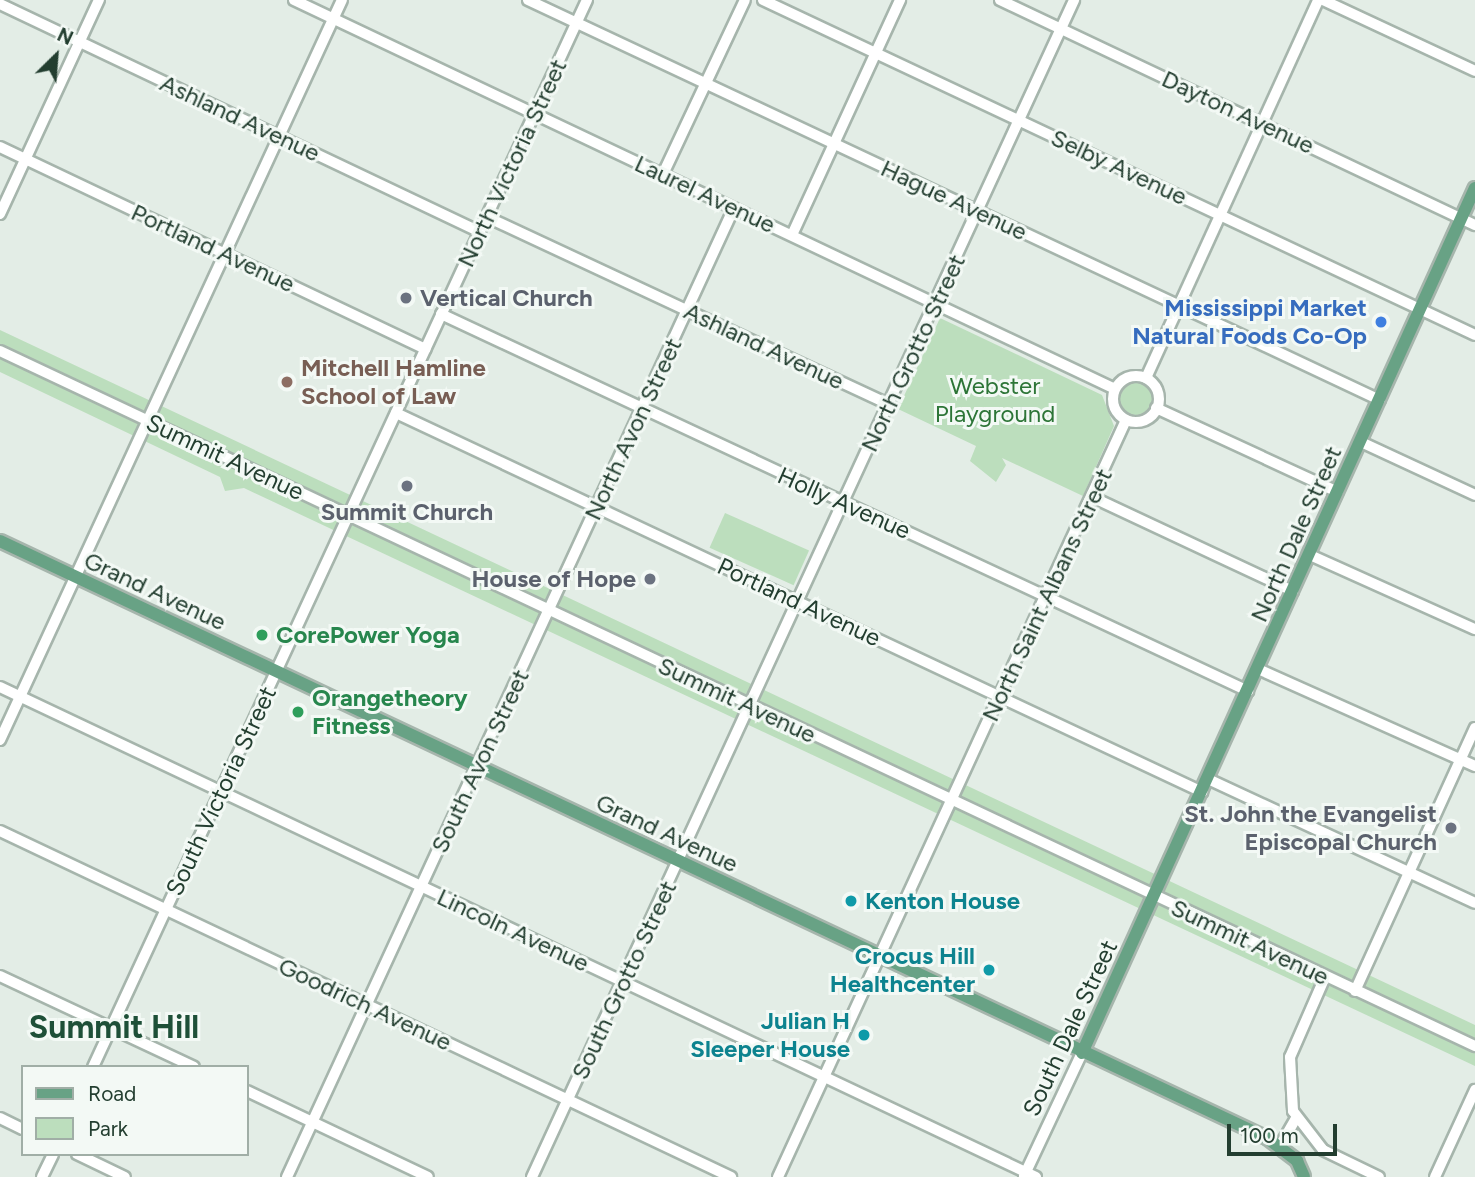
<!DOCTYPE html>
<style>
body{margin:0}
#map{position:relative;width:1475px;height:1177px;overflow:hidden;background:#e3ede6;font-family:Figtree,sans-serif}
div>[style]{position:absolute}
.green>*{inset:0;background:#bcdebd;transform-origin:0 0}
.round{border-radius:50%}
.roads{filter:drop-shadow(2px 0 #a6b5ac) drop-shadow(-2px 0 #a6b5ac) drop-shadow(0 2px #a6b5ac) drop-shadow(0 -2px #a6b5ac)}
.minor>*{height:10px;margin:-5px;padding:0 5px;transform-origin:5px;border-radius:5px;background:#fff}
.minor>.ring{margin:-5px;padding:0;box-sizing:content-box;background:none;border:10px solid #fff;border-radius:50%}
.major>*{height:12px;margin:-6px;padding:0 6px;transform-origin:6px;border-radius:6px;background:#68a285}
.dots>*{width:19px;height:19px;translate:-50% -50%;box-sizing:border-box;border:4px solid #f3f9f5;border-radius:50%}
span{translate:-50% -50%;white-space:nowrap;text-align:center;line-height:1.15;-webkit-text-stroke:6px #f3f9f5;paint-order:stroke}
.street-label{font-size:24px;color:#233e30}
.worship-label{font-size:24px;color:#5b616d;font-weight:700}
.left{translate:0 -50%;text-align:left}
.right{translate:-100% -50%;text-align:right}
.shop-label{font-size:24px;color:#366cbe;font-weight:700}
.education-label{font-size:24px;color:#785e54;font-weight:700}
.park-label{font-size:24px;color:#2d7537}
.leisure-label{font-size:24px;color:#27864d;font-weight:700}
.culture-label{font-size:24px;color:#0d838f;font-weight:700}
.district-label{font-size:32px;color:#1e5038;font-weight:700}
.legend{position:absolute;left:21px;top:1065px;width:228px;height:91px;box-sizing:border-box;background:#f3f9f5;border:2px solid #a0aea6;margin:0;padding:9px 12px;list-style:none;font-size:21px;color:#233e30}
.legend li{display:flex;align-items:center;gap:14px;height:35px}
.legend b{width:35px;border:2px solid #a0aea6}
.north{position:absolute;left:21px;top:21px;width:70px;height:70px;-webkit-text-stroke:5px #f3f9f5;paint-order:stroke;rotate:25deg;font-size:19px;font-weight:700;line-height:28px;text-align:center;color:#233e30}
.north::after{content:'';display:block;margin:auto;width:24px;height:32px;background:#233e30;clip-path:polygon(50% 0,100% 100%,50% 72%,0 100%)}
.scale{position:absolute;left:1227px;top:1124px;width:110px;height:32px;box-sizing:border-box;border:4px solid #233e30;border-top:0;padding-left:9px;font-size:21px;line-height:24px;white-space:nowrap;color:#233e30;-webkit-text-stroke:5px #f3f9f5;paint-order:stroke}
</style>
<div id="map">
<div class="green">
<i style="clip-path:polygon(940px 318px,1102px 395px,1114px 426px,1083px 496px,1002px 458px,1006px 465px,996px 482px,970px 461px,976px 446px,898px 409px)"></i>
<i style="clip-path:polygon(0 330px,1475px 1025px,1475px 1066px,244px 488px,225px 491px,220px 477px,0 372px)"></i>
<i class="round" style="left:1119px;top:381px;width:34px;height:34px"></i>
<i style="left:725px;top:513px;width:92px;height:38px;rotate:24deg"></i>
</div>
<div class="roads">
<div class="minor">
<i style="left:294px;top:0;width:908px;rotate:25.35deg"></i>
<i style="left:528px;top:0;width:941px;rotate:25.15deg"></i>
<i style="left:763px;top:0;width:787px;rotate:25.2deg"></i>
<i style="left:1000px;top:0;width:526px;rotate:25.35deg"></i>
<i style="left:1323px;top:0;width:168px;rotate:25deg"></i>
<i style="left:0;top:4px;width:531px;rotate:25.41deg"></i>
<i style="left:0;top:147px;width:471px;rotate:25.4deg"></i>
<i style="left:663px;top:174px;width:192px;rotate:-64.8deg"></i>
<i style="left:0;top:214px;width:236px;rotate:-65.2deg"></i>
<i style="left:487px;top:217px;width:445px;rotate:25deg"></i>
<i style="left:792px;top:235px;width:259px;rotate:-65.3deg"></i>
<i style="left:441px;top:314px;width:891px;rotate:25.04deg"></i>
<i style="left:0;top:351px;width:1631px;rotate:25.23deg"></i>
<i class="ring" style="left:1113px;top:376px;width:36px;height:36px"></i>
<i style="left:1146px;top:378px;width:415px;rotate:-65.5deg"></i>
<i style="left:1156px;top:408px;width:200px;rotate:24.8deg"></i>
<i style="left:396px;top:413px;width:891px;rotate:25.18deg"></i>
<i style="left:1361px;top:442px;width:126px;rotate:24.9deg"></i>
<i style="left:1092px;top:497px;width:222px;rotate:25.1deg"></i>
<i style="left:1310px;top:555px;width:181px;rotate:24.2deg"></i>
<i style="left:1258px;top:669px;width:238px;rotate:24.1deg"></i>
<i style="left:0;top:687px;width:1146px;rotate:25.31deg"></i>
<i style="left:0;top:740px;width:815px;rotate:-65.2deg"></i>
<i style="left:1208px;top:779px;width:294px;rotate:24.9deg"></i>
<i style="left:0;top:831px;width:809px;rotate:25.33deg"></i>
<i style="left:0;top:976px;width:214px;rotate:25.1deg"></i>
<i style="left:1325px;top:977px;width:87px;rotate:113.6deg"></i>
<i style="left:1290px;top:1057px;width:54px;rotate:86.8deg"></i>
<i style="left:1293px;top:1111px;width:49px;rotate:52.4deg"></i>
<i style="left:1323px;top:1150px;width:62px;rotate:25.7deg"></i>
<i style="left:1355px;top:991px;width:289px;rotate:-65.5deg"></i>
<i style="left:93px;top:1067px;width:1176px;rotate:-65.16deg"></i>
<i style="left:247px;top:1091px;width:200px;rotate:25.4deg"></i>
<i style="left:0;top:1118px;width:25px;rotate:26deg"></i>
<i style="left:1280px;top:1146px;width:32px;rotate:-60deg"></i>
<i style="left:77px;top:1154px;width:53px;rotate:25.6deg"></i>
<i style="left:1024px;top:1176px;width:136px;rotate:-64.8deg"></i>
<i style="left:42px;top:1177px;width:25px;rotate:-64deg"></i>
<i style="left:287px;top:1177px;width:1067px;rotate:-65.24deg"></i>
<i style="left:532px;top:1177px;width:1296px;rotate:-65.27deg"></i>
<i style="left:778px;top:1177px;width:833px;rotate:-65.31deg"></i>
<i style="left:1435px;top:1177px;width:96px;rotate:-65.3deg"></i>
</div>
<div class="major">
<i style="left:0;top:541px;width:1401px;rotate:25.23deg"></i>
<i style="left:1267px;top:1138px;width:38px;rotate:37deg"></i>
<i style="left:1297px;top:1161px;width:17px;rotate:66deg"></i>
<i style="left:1082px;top:1053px;width:950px;rotate:-65.57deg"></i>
</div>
</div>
<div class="dots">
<i style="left:406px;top:298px;background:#6b7280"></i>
<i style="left:1381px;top:322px;background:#3f7fe0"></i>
<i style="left:287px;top:382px;background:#8d6e63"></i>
<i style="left:407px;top:486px;background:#6b7280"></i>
<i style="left:650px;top:579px;background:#6b7280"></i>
<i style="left:262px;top:635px;background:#2e9e5b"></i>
<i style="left:298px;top:712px;background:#2e9e5b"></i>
<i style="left:1451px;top:828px;background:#6b7280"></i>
<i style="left:851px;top:901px;background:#0f9aa8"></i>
<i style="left:989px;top:970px;background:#0f9aa8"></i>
<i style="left:864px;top:1035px;background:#0f9aa8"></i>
</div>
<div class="street-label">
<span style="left:1238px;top:112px;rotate:25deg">Dayton Avenue</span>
<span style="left:240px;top:118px;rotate:25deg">Ashland Avenue</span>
<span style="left:512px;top:163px;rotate:-65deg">North Victoria Street</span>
<span style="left:1119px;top:167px;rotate:25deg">Selby Avenue</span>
<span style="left:705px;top:194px;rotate:25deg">Laurel Avenue</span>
<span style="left:954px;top:200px;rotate:25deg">Hague Avenue</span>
<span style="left:213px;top:248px;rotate:25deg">Portland Avenue</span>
<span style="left:764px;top:346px;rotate:25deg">Ashland Avenue</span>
<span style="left:913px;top:353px;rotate:-65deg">North Grotto Street</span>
<span style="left:633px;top:429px;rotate:-65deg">North Avon Street</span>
<span style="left:225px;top:457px;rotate:25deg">Summit Avenue</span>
<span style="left:844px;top:503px;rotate:24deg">Holly Avenue</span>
<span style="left:1296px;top:534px;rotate:-66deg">North Dale Street</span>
<span style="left:155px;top:591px;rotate:25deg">Grand Avenue</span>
<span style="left:1047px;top:595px;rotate:-65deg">North Saint Albans Street</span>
<span style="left:799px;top:602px;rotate:25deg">Portland Avenue</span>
<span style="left:737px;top:700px;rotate:25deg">Summit Avenue</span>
<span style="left:480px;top:761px;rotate:-65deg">South Avon Street</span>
<span style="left:221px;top:791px;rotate:-65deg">South Victoria Street</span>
<span style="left:667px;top:833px;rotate:25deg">Grand Avenue</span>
<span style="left:513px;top:930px;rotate:25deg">Lincoln Avenue</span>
<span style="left:1250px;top:942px;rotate:25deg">Summit Avenue</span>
<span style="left:624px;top:980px;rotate:-65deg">South Grotto Street</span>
<span style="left:365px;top:1004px;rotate:25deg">Goodrich Avenue</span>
<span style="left:1070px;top:1028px;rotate:-65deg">South Dale Street</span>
</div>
<div class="worship-label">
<span class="left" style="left:420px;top:298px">Vertical Church</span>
<span style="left:407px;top:512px">Summit Church</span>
<span class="right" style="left:636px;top:579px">House of Hope</span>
<span class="right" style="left:1437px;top:828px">St. John the Evangelist<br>Episcopal Church</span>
</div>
<div class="shop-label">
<span class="right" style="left:1367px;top:322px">Mississippi Market<br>Natural Foods Co-Op</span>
</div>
<div class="education-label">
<span class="left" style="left:301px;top:382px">Mitchell Hamline<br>School of Law</span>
</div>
<div class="park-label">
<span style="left:995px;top:400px">Webster<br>Playground</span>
</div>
<div class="leisure-label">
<span class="left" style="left:276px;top:635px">CorePower Yoga</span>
<span class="left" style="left:312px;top:712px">Orangetheory<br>Fitness</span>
</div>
<div class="culture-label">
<span class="left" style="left:865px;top:901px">Kenton House</span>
<span class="right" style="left:975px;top:970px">Crocus Hill<br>Healthcenter</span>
<span class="right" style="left:850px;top:1035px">Julian H<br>Sleeper House</span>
</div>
<div class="district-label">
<span style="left:114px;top:1027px">Summit Hill</span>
</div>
<ul class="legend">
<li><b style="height:9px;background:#68a285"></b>Road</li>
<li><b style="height:19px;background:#bcdebd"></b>Park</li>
</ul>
<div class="north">N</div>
<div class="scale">100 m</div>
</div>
